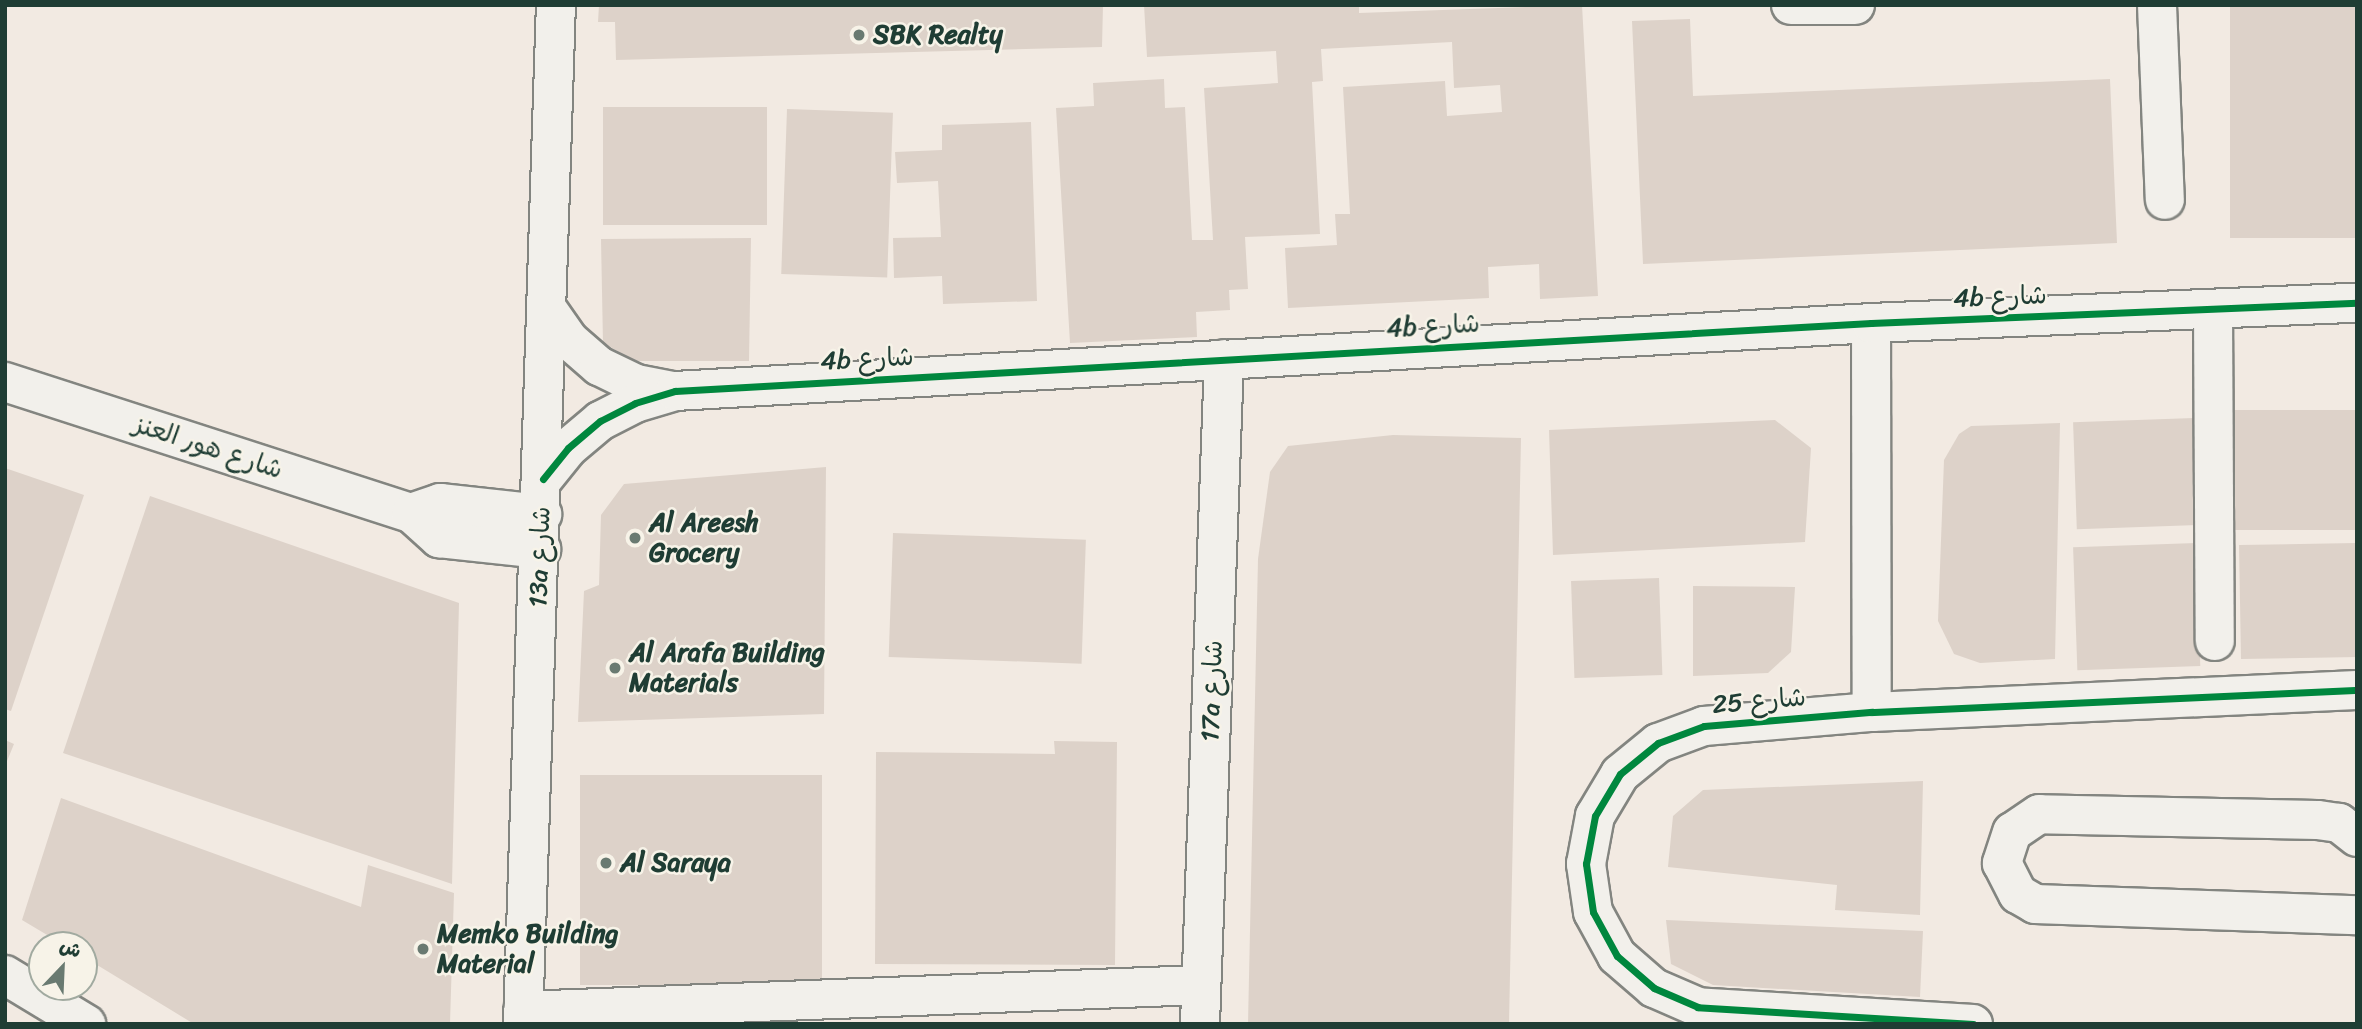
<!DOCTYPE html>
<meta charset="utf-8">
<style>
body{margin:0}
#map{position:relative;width:2362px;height:1029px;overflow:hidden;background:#f2eae2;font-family:Sriracha,"Playpen Sans Arabic",sans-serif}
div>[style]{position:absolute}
.building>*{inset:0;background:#ddd2c9;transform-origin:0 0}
.roads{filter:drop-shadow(2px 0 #838580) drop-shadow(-2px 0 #838580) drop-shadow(0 2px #838580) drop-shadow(0 -2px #838580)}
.minor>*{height:38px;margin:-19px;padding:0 19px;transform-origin:19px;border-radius:19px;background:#f2f0eb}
.cycleway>*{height:7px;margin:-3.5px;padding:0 3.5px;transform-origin:3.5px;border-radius:3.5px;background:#00873e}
.dots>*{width:19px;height:19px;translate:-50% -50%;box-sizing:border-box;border:4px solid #f7f3e8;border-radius:50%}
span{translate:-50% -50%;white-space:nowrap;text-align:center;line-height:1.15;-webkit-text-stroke:5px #f7f3e8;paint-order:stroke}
.poi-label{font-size:26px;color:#1f3d34;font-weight:700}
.left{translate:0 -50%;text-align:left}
.street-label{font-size:26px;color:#1f3d34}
.frame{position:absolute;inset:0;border:7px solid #1f3d34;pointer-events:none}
.north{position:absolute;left:28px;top:931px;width:70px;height:70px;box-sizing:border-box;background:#f7f3e8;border:2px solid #a1aaa0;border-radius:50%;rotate:23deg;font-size:19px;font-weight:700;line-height:28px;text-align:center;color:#1f3d34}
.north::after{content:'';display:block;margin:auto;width:24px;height:32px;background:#697a71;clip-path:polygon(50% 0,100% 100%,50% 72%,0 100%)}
</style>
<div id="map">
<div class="building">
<i style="clip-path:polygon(599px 5px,1103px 5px,1102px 47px,616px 60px,615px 22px,598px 22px)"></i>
<i style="clip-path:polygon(1144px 5px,1359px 5px,1359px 13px,1582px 5px,1598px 296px,1540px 299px,1539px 264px,1488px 267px,1489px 298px,1288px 308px,1285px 248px,1337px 245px,1335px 214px,1350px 214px,1343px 87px,1445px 81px,1447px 116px,1502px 112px,1500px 85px,1454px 88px,1452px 42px,1321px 49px,1323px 81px,1312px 82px,1320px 234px,1245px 237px,1248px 289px,1229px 290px,1230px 310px,1196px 312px,1197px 337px,1070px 343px,1056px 108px,1094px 106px,1093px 83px,1164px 79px,1165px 108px,1185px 107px,1192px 240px,1213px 240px,1204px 88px,1278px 83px,1276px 51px,1147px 57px)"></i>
<i style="left:2230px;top:5px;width:127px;height:233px"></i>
<i style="clip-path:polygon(1690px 19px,1693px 96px,2110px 79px,2117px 243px,1643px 264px,1632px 21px)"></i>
<i style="left:767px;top:107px;width:118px;height:164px;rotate:90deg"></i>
<i style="left:787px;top:109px;width:106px;height:165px;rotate:2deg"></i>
<i style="clip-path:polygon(1031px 122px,1037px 301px,943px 304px,942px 276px,894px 278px,893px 238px,941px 237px,938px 181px,897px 183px,895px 152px,942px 150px,942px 125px)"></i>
<i style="clip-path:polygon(751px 238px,749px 361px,634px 361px,603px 343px,601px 239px)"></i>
<i style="left:2357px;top:410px;width:120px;height:126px;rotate:90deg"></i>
<i style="left:2194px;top:418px;width:107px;height:121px;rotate:88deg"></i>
<i style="clip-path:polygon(1775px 420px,1811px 448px,1805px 542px,1553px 555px,1549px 430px)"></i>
<i style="clip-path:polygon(2060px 423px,2055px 659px,1980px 663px,1954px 654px,1938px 621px,1944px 460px,1959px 434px,1971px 426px)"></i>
<i style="clip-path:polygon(1393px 435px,1521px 438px,1509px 1024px,1248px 1024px,1258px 559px,1270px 472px,1288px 446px)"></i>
<i style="clip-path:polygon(826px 467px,824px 714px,578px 722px,584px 591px,599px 585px,601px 515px,624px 484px)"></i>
<i style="clip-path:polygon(5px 468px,84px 495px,11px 711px,5px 709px)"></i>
<i style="clip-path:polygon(150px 496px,459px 603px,452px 884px,63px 753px)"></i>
<i style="left:893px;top:533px;width:193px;height:124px;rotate:2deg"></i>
<i style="left:2196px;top:543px;width:123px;height:123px;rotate:88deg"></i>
<i style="left:2356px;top:543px;width:114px;height:117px;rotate:89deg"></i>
<i style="left:1659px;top:578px;width:97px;height:88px;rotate:88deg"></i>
<i style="clip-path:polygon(1693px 586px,1795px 587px,1791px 652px,1768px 673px,1693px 676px)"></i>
<i style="clip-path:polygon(5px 740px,14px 744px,5px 766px)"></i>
<i style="clip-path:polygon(1054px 741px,1117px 742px,1115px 965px,875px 964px,876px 752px,1055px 754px)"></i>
<i style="left:580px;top:775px;width:242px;height:210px"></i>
<i style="clip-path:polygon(1923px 781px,1920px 915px,1835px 910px,1837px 885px,1668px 867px,1673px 816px,1703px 790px)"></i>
<i style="clip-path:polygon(61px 798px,361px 907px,368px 865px,454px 893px,450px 1024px,194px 1024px,84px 957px,84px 945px,64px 945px,22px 920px)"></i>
<i style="clip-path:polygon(1666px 920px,1923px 931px,1920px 997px,1713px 985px,1671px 964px)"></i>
</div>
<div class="roads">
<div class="minor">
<i style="left:1791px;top:5px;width:64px"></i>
<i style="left:2157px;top:5px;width:195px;rotate:87.7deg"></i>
<i style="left:546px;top:307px;width:40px;rotate:55.1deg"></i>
<i style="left:569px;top:340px;width:40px;rotate:41deg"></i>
<i style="left:599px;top:366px;width:41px;rotate:25.9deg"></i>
<i style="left:636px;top:384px;width:38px;rotate:11deg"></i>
<i style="left:2213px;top:310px;width:331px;rotate:89.7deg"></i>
<i style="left:1871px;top:323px;width:389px;rotate:89.9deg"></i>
<i style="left:5px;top:382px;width:427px;rotate:17.9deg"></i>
<i style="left:411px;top:513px;width:38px;rotate:42deg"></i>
<i style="left:439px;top:538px;width:103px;rotate:6.2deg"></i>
<i style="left:543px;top:479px;width:40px;rotate:-51deg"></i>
<i style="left:568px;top:448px;width:42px;rotate:-40.2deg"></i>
<i style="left:600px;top:421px;width:39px;rotate:-27deg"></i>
<i style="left:635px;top:403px;width:42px;rotate:-16.7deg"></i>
<i style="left:675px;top:391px;width:1198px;rotate:-3.25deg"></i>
<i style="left:1871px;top:323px;width:486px;rotate:-2.4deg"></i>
<i style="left:411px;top:513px;width:31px;rotate:-19deg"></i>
<i style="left:440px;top:503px;width:103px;rotate:6.2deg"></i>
<i style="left:2357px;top:837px;width:23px;rotate:-142deg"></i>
<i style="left:2339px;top:823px;width:22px;rotate:-172deg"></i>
<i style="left:2317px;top:820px;width:278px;rotate:-178.8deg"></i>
<i style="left:2039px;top:814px;width:32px;rotate:146deg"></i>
<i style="left:2012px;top:832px;width:33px;rotate:108deg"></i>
<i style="left:2002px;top:863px;width:35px;rotate:63deg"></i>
<i style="left:2018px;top:894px;width:20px;rotate:30deg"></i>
<i style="left:2035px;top:904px;width:322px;rotate:2deg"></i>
<i style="left:5px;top:975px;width:95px;rotate:31.2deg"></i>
<i style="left:523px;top:1011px;width:678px;rotate:-2.2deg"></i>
<i style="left:523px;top:1024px;width:1020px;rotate:-88.15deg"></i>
<i style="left:1200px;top:1024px;width:665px;rotate:-87.93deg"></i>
<i style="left:1973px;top:1024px;width:276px;rotate:-176.5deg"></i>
<i style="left:1698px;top:1007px;width:48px;rotate:-156.6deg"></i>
<i style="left:1654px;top:988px;width:49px;rotate:-139.1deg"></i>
<i style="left:1617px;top:956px;width:50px;rotate:-118.6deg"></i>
<i style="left:1593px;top:912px;width:49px;rotate:-98.3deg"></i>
<i style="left:1586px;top:864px;width:49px;rotate:-79.4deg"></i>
<i style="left:1595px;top:816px;width:49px;rotate:-59.2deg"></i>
<i style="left:1620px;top:774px;width:49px;rotate:-39.2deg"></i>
<i style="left:1658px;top:743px;width:49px;rotate:-20.3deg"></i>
<i style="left:1704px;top:726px;width:169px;rotate:-4.8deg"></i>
<i style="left:1872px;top:712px;width:485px;rotate:-2.6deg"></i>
</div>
</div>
<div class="cycleway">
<i style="left:543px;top:479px;width:40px;rotate:-51deg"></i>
<i style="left:568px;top:448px;width:42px;rotate:-40.2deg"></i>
<i style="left:600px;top:421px;width:39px;rotate:-27deg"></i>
<i style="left:635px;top:403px;width:42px;rotate:-16.7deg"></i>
<i style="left:675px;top:391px;width:1198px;rotate:-3.25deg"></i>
<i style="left:1871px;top:323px;width:486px;rotate:-2.4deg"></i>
<i style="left:1973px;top:1024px;width:276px;rotate:-176.5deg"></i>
<i style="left:1698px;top:1007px;width:48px;rotate:-156.6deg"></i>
<i style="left:1654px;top:988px;width:49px;rotate:-139.1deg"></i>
<i style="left:1617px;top:956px;width:50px;rotate:-118.6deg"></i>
<i style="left:1593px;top:912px;width:49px;rotate:-98.3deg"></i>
<i style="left:1586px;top:864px;width:49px;rotate:-79.4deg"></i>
<i style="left:1595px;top:816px;width:49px;rotate:-59.2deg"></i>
<i style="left:1620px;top:774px;width:49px;rotate:-39.2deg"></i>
<i style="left:1658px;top:743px;width:49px;rotate:-20.3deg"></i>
<i style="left:1704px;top:726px;width:169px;rotate:-4.8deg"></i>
<i style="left:1872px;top:712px;width:485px;rotate:-2.6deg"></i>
</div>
<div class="dots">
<i style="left:859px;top:35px;background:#697a71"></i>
<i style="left:635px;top:538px;background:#697a71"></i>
<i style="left:615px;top:668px;background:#697a71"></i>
<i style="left:606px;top:863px;background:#697a71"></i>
<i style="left:423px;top:949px;background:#697a71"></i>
</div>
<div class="poi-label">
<span class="left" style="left:873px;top:35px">SBK Realty</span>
<span class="left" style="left:649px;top:538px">Al Areesh<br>Grocery</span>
<span class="left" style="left:629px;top:668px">Al Arafa Building<br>Materials</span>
<span class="left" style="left:620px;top:863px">Al Saraya</span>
<span class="left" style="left:437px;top:949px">Memko Building<br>Material</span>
</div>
<div class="street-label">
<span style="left:2000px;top:297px;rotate:-2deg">4b شارع</span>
<span style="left:1433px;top:326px;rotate:-3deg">4b شارع</span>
<span style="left:867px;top:359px;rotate:-3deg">4b شارع</span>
<span style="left:208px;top:447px;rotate:18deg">شارع هور العنز</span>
<span style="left:540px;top:557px;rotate:-88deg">13a شارع</span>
<span style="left:1212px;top:691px;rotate:-88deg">17a شارع</span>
<span style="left:1759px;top:701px;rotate:-5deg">شارع 25</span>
</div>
<div class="frame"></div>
<div class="north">ش</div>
</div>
